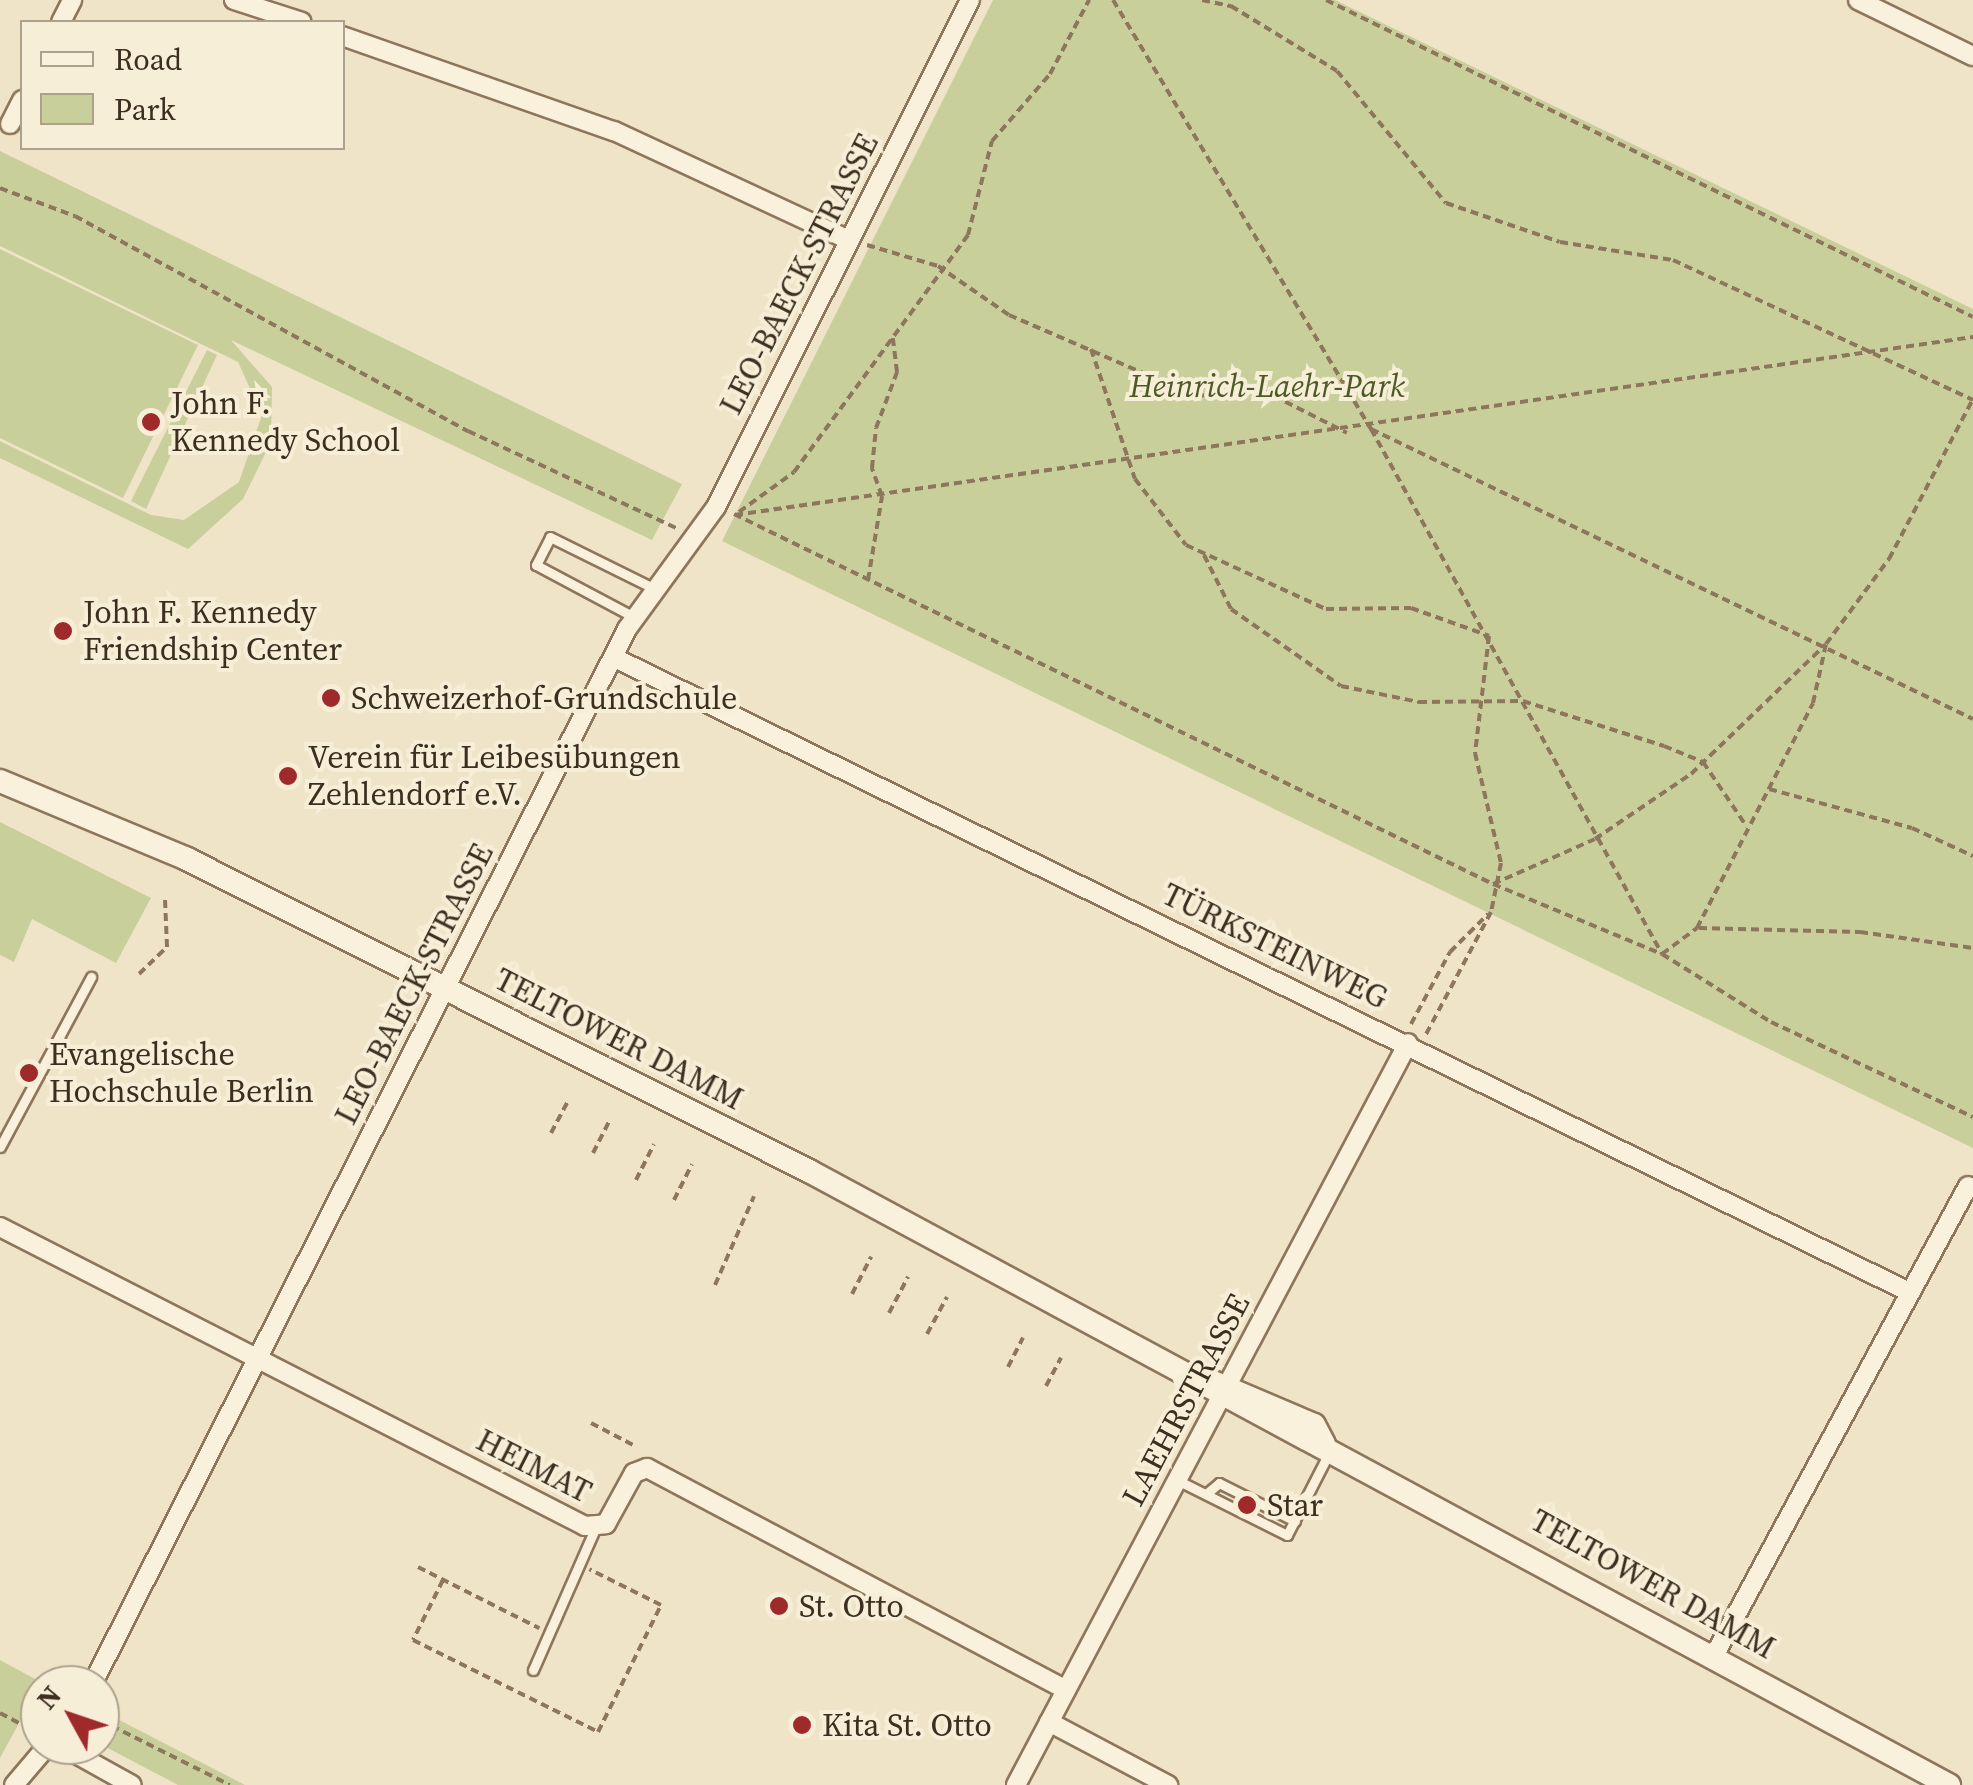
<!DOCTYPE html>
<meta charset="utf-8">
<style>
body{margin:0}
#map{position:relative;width:1973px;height:1785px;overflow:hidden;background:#f0e4c8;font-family:"Source Serif 4",serif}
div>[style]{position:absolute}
.green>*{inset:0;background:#c9cf9b}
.path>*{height:4px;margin-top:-2px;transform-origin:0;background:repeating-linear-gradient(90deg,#8d765c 0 8px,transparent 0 13px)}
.roads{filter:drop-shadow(2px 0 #8d765c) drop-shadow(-2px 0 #8d765c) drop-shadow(0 2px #8d765c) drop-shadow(0 -2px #8d765c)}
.lane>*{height:9px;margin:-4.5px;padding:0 4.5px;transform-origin:4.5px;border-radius:4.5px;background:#faf1dc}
.street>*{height:18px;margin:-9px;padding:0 9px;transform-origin:9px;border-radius:9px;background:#faf1dc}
.secondary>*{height:22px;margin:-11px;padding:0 11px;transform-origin:11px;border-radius:11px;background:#faf1dc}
.dots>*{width:28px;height:28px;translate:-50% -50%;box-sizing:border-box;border:5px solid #f7eed8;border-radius:50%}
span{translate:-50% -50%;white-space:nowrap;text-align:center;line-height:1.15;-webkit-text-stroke:8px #f7eed8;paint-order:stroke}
.street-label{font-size:32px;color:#3d2e20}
.park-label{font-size:32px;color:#4d5a26;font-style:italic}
.poi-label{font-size:32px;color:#3d2e20}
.left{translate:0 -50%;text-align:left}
.legend{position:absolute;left:20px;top:20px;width:325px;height:130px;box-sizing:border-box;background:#f7eed8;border:2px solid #ada18e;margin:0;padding:12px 18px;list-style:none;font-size:30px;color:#3d2e20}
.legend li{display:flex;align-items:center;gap:20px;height:50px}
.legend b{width:50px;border:2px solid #ada18e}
.north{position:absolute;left:20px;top:1665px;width:100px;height:100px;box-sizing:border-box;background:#f7eed8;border:2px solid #ada18e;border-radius:50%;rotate:310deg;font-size:28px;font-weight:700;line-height:40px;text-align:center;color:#3d2e20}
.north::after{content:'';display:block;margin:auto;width:35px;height:45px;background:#9e2a2b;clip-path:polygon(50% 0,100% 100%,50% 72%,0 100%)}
</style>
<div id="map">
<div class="green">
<i style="clip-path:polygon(993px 0,1335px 0,1973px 309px,1973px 1148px,722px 541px)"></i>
<i style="clip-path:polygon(0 151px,682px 484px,652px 540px,231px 340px,272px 387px,271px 442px,243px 499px,188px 549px,0 458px,0 441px,151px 515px,184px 520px,239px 482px,262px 415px,238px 362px,0 246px)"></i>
<i style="clip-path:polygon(0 249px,198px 345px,123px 498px,0 438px)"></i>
<i style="clip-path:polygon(207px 350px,217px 355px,146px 509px,131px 501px)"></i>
<i style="clip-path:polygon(0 822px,151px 898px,116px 963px,32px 919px,14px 962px,0 955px)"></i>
<i style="clip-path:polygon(0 1660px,46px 1685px,35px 1719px,23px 1716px,0 1758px)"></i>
<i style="clip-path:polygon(100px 1710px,245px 1785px,178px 1785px,100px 1744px)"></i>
</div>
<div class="path">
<i style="left:1113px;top:0;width:501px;rotate:58.98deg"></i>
<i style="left:1371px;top:429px;width:600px;rotate:61deg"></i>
<i style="left:1662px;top:954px;width:44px;rotate:-36.6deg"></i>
<i style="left:1697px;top:928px;width:253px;rotate:-62.7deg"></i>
<i style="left:1813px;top:703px;width:60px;rotate:-77.6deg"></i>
<i style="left:1826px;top:644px;width:106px;rotate:-53.5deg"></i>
<i style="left:1889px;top:559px;width:181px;rotate:-62.3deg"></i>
<i style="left:1202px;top:0;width:30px;rotate:12deg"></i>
<i style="left:1231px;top:6px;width:124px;rotate:31.5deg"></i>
<i style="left:1337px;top:71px;width:171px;rotate:50.5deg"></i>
<i style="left:1446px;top:203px;width:120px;rotate:18.9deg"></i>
<i style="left:1560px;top:242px;width:114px;rotate:9.1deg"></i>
<i style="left:1673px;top:260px;width:331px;rotate:25deg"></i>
<i style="left:1326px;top:0;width:720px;rotate:26.1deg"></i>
<i style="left:0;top:188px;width:80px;rotate:20.5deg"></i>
<i style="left:75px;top:216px;width:448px;rotate:28.7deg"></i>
<i style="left:468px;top:431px;width:232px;rotate:25deg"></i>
<i style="left:867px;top:245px;width:74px;rotate:16.5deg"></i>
<i style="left:938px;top:266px;width:86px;rotate:34.6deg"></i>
<i style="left:1009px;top:315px;width:204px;rotate:23.4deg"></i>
<i style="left:1196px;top:396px;width:66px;rotate:-5.2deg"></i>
<i style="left:1262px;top:390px;width:95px;rotate:26.8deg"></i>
<i style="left:1091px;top:349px;width:137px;rotate:71.3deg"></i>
<i style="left:1135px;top:479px;width:83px;rotate:52.3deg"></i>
<i style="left:1186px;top:545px;width:154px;rotate:24.6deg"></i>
<i style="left:1326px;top:609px;width:85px;rotate:-0.7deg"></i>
<i style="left:1411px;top:608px;width:83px;rotate:19.7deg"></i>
<i style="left:1489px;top:636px;width:118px;rotate:96.8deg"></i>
<i style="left:1475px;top:753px;width:113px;rotate:76.7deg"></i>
<i style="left:1501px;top:863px;width:50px;rotate:101.5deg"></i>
<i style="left:1491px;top:912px;width:140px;rotate:118deg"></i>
<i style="left:1371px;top:429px;width:668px;rotate:25.72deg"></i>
<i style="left:739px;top:512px;width:68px;rotate:-36deg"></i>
<i style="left:794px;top:472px;width:294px;rotate:-53.7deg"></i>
<i style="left:968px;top:235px;width:97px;rotate:-75.7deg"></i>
<i style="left:992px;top:141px;width:89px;rotate:-49.1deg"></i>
<i style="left:1050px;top:74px;width:84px;rotate:-62.2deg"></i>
<i style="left:734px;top:514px;width:844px;rotate:25.99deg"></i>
<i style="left:1493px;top:884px;width:183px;rotate:22.5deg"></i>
<i style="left:1662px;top:954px;width:128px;rotate:32deg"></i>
<i style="left:1771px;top:1022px;width:223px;rotate:25.2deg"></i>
<i style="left:735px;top:515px;width:1251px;rotate:-8.18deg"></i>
<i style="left:1204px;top:555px;width:60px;rotate:63.4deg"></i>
<i style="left:1231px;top:609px;width:134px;rotate:35deg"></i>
<i style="left:1341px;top:686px;width:80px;rotate:11.6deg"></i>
<i style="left:1419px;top:702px;width:104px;rotate:-0.6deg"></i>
<i style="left:1523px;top:701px;width:148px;rotate:17.7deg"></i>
<i style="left:1664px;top:746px;width:42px;rotate:22.3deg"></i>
<i style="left:1703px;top:762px;width:78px;rotate:55.9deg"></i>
<i style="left:868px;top:580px;width:85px;rotate:-80.5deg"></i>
<i style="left:882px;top:496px;width:30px;rotate:-110deg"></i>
<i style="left:872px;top:468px;width:40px;rotate:-84.3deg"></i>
<i style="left:876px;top:428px;width:60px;rotate:-69.4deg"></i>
<i style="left:897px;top:372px;width:35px;rotate:-97deg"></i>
<i style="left:1769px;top:789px;width:148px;rotate:15.3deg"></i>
<i style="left:1912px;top:828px;width:67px;rotate:24.7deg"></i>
<i style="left:1493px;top:884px;width:111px;rotate:-23.8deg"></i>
<i style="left:1595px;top:839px;width:116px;rotate:-34.1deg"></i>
<i style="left:1691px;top:774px;width:187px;rotate:-43.9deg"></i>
<i style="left:1699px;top:928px;width:161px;rotate:1.4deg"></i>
<i style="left:1860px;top:932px;width:114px;rotate:8.1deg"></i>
<i style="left:139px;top:974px;width:39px;rotate:-44deg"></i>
<i style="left:167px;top:947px;width:47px;rotate:-92.4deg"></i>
<i style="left:1411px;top:1024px;width:82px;rotate:-61.6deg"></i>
<i style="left:1450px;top:952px;width:54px;rotate:-45deg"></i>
<i style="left:551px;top:1133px;width:36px;rotate:-62deg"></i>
<i style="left:593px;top:1153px;width:35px;rotate:-63deg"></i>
<i style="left:636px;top:1180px;width:40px;rotate:-63.4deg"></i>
<i style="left:674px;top:1200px;width:40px;rotate:-63.4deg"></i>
<i style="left:715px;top:1285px;width:97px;rotate:-66.3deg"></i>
<i style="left:852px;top:1294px;width:42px;rotate:-62.8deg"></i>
<i style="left:889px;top:1313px;width:41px;rotate:-62.2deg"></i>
<i style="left:927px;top:1334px;width:42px;rotate:-61.6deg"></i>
<i style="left:1008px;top:1367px;width:33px;rotate:-63deg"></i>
<i style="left:1046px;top:1386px;width:32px;rotate:-62deg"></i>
<i style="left:591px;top:1423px;width:47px;rotate:27.6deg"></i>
<i style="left:418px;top:1567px;width:136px;rotate:26.8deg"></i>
<i style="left:443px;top:1580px;width:67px;rotate:116.6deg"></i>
<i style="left:413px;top:1640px;width:207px;rotate:26.4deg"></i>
<i style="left:598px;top:1732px;width:142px;rotate:-63.6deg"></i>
<i style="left:661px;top:1605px;width:80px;rotate:-153.4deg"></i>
<i style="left:0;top:1713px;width:40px;rotate:28deg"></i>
<i style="left:100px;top:1720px;width:145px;rotate:26.6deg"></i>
</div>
<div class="roads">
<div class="lane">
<i style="left:634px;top:617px;width:111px;rotate:-152deg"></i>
<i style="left:536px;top:565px;width:31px;rotate:-63deg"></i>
<i style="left:550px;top:537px;width:115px;rotate:26.3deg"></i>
<i style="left:0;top:1147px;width:193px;rotate:-61.8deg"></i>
<i style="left:1177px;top:1480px;width:123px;rotate:26.6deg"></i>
<i style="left:1287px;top:1535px;width:94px;rotate:-62.9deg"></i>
<i style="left:1206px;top:1494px;width:17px;rotate:-40deg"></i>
<i style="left:1219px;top:1483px;width:85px;rotate:26.6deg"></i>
<i style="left:533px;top:1670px;width:154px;rotate:-66.3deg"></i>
</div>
<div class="street">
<i style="left:234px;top:0;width:71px;rotate:17.9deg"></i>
<i style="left:1858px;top:0;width:128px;rotate:26deg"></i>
<i style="left:61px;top:22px;width:25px;rotate:-63deg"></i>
<i style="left:342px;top:36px;width:288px;rotate:19.3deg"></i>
<i style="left:614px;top:131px;width:259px;rotate:24.9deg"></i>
<i style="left:10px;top:124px;width:27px;rotate:-63deg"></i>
<i style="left:613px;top:657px;width:1443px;rotate:26.1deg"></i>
<i style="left:0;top:1227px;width:657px;rotate:27.07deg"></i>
<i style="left:585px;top:1526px;width:21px;rotate:-5deg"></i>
<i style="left:606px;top:1524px;width:58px;rotate:-61.2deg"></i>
<i style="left:634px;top:1473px;width:14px;rotate:-21deg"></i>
<i style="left:647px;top:1468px;width:474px;rotate:27.9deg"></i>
<i style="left:1715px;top:1654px;width:532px;rotate:-61.6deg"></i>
<i style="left:92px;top:1685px;width:1184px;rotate:-63.13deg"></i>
<i style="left:627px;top:629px;width:151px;rotate:-53.9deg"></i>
<i style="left:716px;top:507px;width:567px;rotate:-63.39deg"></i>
<i style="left:1049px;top:1722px;width:135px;rotate:27.9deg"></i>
<i style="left:60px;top:1745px;width:82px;rotate:29.1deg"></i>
<i style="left:14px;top:1785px;width:52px;rotate:-49.6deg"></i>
<i style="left:1016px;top:1785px;width:839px;rotate:-62.15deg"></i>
</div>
<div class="secondary">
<i style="left:0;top:781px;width:203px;rotate:22.6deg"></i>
<i style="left:187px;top:859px;width:696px;rotate:26.64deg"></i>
<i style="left:809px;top:1171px;width:1295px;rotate:28.31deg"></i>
<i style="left:1208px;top:1380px;width:115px;rotate:23deg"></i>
<i style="left:1314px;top:1425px;width:21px;rotate:62deg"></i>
</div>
</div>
<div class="dots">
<i style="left:151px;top:422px;background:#9e2a2b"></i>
<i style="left:63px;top:631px;background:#9e2a2b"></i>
<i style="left:331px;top:698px;background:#9e2a2b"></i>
<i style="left:288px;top:776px;background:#9e2a2b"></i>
<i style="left:29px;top:1073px;background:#9e2a2b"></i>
<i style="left:1247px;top:1505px;background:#9e2a2b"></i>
<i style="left:779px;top:1606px;background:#9e2a2b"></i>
<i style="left:802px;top:1725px;background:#9e2a2b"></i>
</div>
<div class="street-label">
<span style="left:799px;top:274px;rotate:-63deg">LEO-BAECK-STRASSE</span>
<span style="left:1275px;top:946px;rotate:26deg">TÜRKSTEINWEG</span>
<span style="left:414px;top:984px;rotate:-63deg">LEO-BAECK-STRASSE</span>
<span style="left:619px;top:1039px;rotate:27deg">TELTOWER DAMM</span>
<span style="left:1186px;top:1400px;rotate:-62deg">LAEHRSTRASSE</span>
<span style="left:534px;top:1466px;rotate:27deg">HEIMAT</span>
<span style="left:1653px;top:1584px;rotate:29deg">TELTOWER DAMM</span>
</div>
<div class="park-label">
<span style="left:1267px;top:386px">Heinrich-Laehr-Park</span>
</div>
<div class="poi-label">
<span class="left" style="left:171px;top:422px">John F.<br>Kennedy School</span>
<span class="left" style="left:83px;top:631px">John F. Kennedy<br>Friendship Center</span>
<span class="left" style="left:351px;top:698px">Schweizerhof-Grundschule</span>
<span class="left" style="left:308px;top:776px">Verein für Leibesübungen<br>Zehlendorf e.V.</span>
<span class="left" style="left:49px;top:1073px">Evangelische<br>Hochschule Berlin</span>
<span class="left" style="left:1267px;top:1505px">Star</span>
<span class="left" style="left:799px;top:1606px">St. Otto</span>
<span class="left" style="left:822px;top:1725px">Kita St. Otto</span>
</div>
<ul class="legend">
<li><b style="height:12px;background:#faf1dc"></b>Road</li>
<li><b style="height:28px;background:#c9cf9b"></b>Park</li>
</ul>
<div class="north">N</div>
</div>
